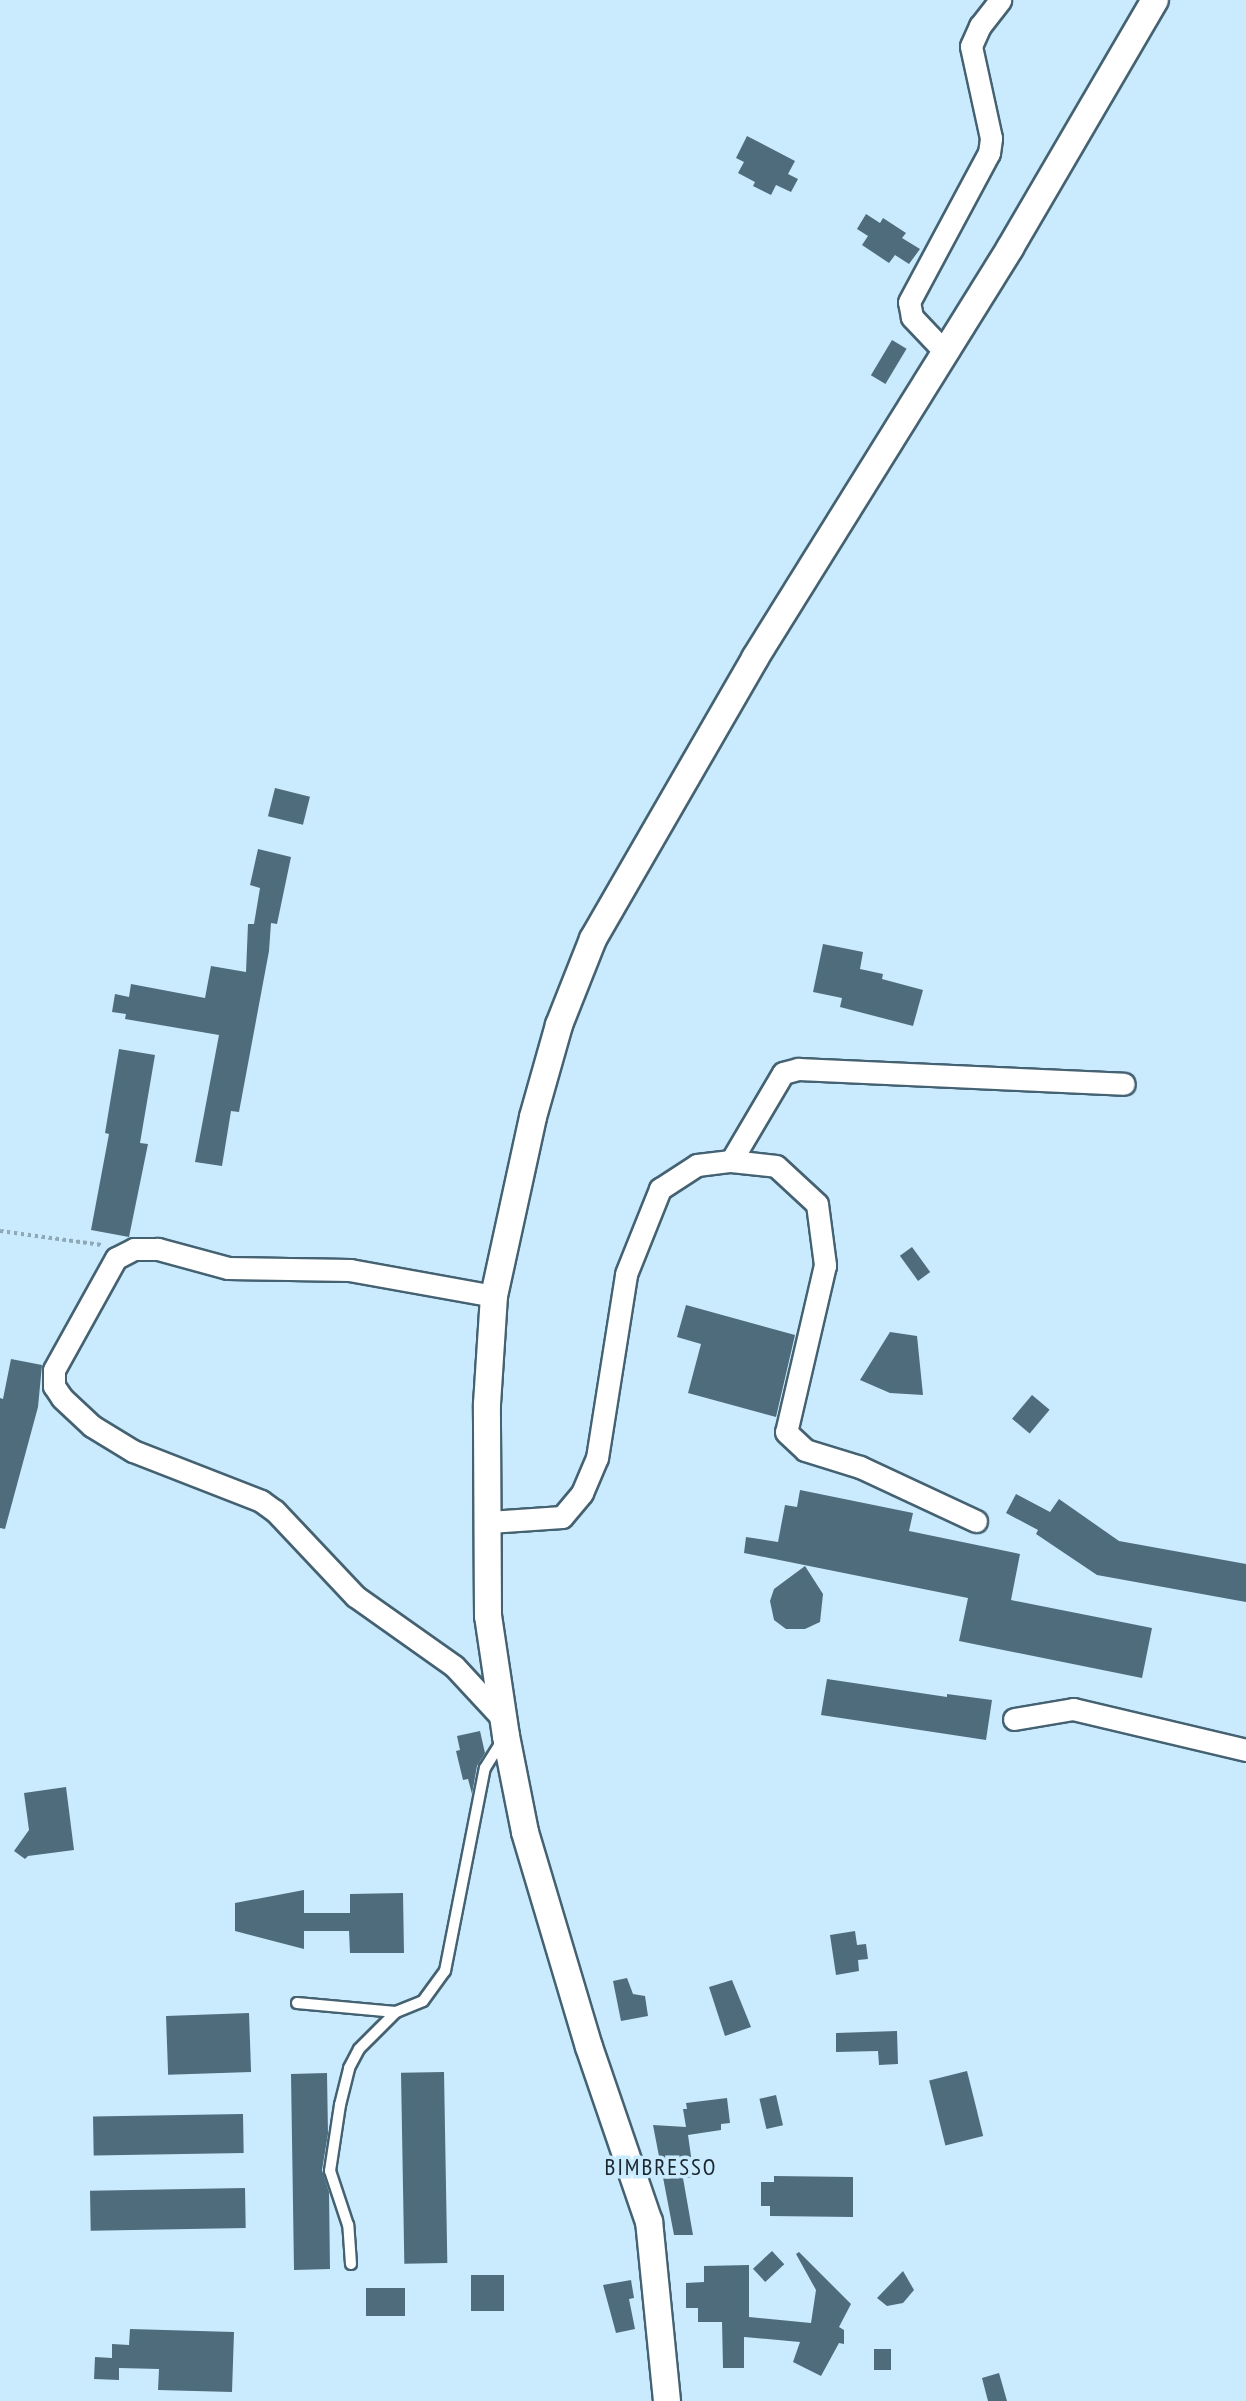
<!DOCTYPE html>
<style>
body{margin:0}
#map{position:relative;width:1246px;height:2401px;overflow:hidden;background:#caebfd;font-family:"PT Sans Narrow",sans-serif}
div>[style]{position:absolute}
.building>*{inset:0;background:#4f6c7c;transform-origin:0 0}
.path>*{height:3.5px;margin-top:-1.75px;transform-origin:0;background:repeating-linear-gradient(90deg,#8ea8b6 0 3.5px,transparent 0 7px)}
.roads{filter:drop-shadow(2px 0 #456272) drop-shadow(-2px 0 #456272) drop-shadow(0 2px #456272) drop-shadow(0 -2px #456272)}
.service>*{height:10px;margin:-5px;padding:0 5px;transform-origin:5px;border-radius:5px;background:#fff}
.minor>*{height:21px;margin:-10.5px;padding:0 10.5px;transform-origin:10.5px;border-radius:10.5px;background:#fff}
.tertiary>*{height:26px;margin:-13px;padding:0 13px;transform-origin:13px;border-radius:13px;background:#fff}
span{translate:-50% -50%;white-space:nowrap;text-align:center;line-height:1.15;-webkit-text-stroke:7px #caebfd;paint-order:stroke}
.quarter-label{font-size:23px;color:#1b272e;letter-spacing:2px}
</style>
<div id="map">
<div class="building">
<i style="clip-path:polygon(747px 136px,795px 161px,788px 174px,798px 179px,791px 192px,776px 185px,771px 195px,753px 186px,755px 182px,738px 173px,744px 162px,736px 158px)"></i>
<i style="clip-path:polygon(866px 214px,880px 223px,883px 218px,906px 233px,902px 238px,920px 249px,909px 264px,895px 255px,889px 263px,862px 245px,868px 236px,857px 229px)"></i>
<i style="left:892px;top:340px;width:17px;height:41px;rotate:31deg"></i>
<i style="left:275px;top:788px;width:36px;height:29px;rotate:14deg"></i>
<i style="clip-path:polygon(258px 849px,291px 857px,277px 924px,271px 923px,269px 951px,239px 1112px,231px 1111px,222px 1166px,195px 1162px,219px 1035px,125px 1019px,126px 1014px,112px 1012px,115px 994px,129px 997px,131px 984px,205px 998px,211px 966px,246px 972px,248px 924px,254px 924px,260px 888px,250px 885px)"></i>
<i style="clip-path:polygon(823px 944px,863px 952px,860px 969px,883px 974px,882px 979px,923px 990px,913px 1026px,840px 1007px,842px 998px,813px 992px)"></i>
<i style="clip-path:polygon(119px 1049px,155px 1055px,140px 1143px,148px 1144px,129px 1237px,91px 1230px,109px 1134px,105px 1133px)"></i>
<i style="left:912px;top:1247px;width:31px;height:15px;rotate:54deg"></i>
<i style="clip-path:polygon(686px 1305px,795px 1335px,776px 1417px,688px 1393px,701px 1344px,677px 1337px)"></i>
<i style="clip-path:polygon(890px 1332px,917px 1336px,923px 1395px,890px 1393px,860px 1380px)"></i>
<i style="clip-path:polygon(11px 1359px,42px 1365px,38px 1407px,5px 1529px,0 1528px,0 1398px,3px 1399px)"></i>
<i style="left:1032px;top:1395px;width:23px;height:31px;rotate:40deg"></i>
<i style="clip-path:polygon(800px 1490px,913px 1513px,909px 1531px,1020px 1554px,1011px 1600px,1152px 1628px,1142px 1678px,959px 1641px,968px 1598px,744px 1553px,746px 1537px,778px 1542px,785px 1505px,797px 1507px)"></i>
<i style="clip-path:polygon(1016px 1494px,1050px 1512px,1059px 1499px,1119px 1541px,1246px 1564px,1246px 1602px,1097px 1575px,1036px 1534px,1038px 1530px,1006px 1513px)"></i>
<i style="clip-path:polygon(805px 1566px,823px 1594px,820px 1622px,805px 1629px,786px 1629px,774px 1620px,770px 1601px,774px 1589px)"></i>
<i style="clip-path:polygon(827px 1679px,947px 1697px,947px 1694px,992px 1700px,986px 1740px,821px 1715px)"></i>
<i style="clip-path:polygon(480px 1731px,485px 1753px,477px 1766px,472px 1794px,468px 1779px,463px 1780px,456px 1751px,460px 1750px,457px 1736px)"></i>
<i style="clip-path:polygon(66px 1787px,74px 1850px,28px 1856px,25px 1859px,14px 1851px,29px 1830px,24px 1793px)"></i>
<i style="clip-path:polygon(304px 1890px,304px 1913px,350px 1913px,350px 1894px,403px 1893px,404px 1953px,350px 1953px,349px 1931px,304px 1931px,304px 1949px,235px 1931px,235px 1903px)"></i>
<i style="clip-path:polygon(855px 1931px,857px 1945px,866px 1944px,868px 1959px,858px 1960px,859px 1971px,836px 1975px,830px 1935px)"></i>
<i style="clip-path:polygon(627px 1978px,633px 1994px,645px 1996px,648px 2016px,621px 2021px,613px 1981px)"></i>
<i style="clip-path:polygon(732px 1980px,751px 2027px,725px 2036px,709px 1987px)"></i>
<i style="left:249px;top:2013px;width:59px;height:83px;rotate:88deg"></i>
<i style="clip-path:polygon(897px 2031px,898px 2064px,879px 2065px,878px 2051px,836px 2052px,836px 2033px)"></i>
<i style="left:967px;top:2071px;width:67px;height:39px;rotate:76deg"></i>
<i style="left:444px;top:2072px;width:191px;height:43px;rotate:89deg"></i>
<i style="clip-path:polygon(327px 2073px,328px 2134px,322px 2170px,329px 2192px,330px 2269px,294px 2270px,291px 2074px)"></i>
<i style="left:776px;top:2095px;width:31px;height:17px;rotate:77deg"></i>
<i style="clip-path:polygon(727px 2098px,730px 2123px,721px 2124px,721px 2130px,688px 2135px,694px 2177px,683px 2178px,693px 2235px,674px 2235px,653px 2125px,686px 2127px,683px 2109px,687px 2109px,686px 2103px)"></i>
<i style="left:243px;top:2114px;width:39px;height:150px;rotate:89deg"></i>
<i style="clip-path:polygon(774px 2176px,853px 2177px,853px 2217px,770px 2216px,770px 2206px,761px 2206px,761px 2182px,774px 2182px)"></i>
<i style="left:245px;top:2188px;width:40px;height:155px;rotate:89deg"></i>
<i style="left:772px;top:2251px;width:18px;height:26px;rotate:47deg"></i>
<i style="clip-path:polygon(799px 2252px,851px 2304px,839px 2327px,844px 2330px,844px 2344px,839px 2343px,821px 2376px,793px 2362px,800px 2342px,744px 2337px,744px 2368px,723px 2368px,722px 2322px,698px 2322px,698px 2308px,686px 2308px,686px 2283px,704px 2282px,704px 2266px,749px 2265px,749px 2317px,811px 2323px,816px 2290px,796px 2254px)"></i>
<i style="clip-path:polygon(903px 2271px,914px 2290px,903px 2303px,887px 2306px,877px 2298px)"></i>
<i style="left:471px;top:2275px;width:33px;height:36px"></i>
<i style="clip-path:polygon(631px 2280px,634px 2298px,629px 2299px,635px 2329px,616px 2333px,603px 2285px)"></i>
<i style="left:366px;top:2288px;width:39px;height:28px"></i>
<i style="clip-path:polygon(130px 2329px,234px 2332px,232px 2392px,158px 2390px,159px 2369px,119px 2368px,119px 2380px,94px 2379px,95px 2357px,112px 2358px,112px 2344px,129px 2345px)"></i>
<i style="left:874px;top:2349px;width:17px;height:21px"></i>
<i style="clip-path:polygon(999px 2373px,1007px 2401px,988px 2401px,982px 2378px)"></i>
</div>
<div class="path">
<i style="left:0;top:1231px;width:103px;rotate:7.8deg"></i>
</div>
<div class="roads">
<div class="service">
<i style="left:297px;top:2003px;width:99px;rotate:5.2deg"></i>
<i style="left:396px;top:2012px;width:29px;rotate:-22deg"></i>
<i style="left:423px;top:2001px;width:37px;rotate:-54deg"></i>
<i style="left:445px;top:1971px;width:207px;rotate:-78.9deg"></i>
<i style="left:485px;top:1768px;width:36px;rotate:-58deg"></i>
<i style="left:351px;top:2264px;width:39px;rotate:-94deg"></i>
<i style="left:348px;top:2225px;width:57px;rotate:-108.4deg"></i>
<i style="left:330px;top:2171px;width:67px;rotate:-81.4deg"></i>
<i style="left:340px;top:2105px;width:38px;rotate:-76deg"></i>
<i style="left:349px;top:2068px;width:21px;rotate:-62deg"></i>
<i style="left:359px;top:2049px;width:52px;rotate:-45deg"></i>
</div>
<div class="minor">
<i style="left:946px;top:353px;width:50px;rotate:-133.4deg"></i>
<i style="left:912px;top:317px;width:15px;rotate:-101deg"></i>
<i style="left:909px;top:302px;width:169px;rotate:-61.8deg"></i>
<i style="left:989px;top:153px;width:15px;rotate:-82deg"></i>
<i style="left:991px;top:138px;width:94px;rotate:-102.3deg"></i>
<i style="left:971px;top:46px;width:22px;rotate:-66deg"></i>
<i style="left:980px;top:26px;width:33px;rotate:-52deg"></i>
<i style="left:731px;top:1161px;width:102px;rotate:-59.4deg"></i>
<i style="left:783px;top:1073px;width:16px;rotate:-15deg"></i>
<i style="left:798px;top:1069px;width:326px;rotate:2.6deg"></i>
<i style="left:494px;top:1296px;width:146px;rotate:-169.8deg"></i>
<i style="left:350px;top:1270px;width:122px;rotate:-179.1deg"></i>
<i style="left:228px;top:1268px;width:73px;rotate:-164.8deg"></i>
<i style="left:158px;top:1249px;width:24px;rotate:180deg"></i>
<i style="left:134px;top:1249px;width:20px;rotate:153deg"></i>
<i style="left:116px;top:1258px;width:128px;rotate:119deg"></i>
<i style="left:54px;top:1370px;width:16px;rotate:90deg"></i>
<i style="left:54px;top:1386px;width:14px;rotate:56deg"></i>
<i style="left:62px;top:1398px;width:41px;rotate:43deg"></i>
<i style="left:92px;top:1426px;width:48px;rotate:31.4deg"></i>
<i style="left:133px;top:1451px;width:137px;rotate:21.3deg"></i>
<i style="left:261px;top:1501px;width:17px;rotate:36deg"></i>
<i style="left:275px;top:1511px;width:117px;rotate:46.7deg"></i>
<i style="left:355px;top:1596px;width:121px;rotate:35.3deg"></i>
<i style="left:454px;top:1666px;width:74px;rotate:47.2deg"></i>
<i style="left:489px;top:1522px;width:73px;rotate:-3.9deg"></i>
<i style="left:562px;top:1517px;width:31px;rotate:-50deg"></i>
<i style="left:582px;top:1493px;width:38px;rotate:-67deg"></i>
<i style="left:597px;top:1458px;width:186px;rotate:-81deg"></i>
<i style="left:626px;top:1274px;width:92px;rotate:-68.2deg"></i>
<i style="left:660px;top:1189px;width:44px;rotate:-33deg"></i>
<i style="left:697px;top:1165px;width:34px;rotate:-7deg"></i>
<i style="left:731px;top:1161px;width:45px;rotate:6.3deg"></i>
<i style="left:776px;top:1166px;width:56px;rotate:42.8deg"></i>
<i style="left:817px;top:1204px;width:62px;rotate:82.5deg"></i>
<i style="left:825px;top:1265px;width:171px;rotate:103.1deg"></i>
<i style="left:786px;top:1432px;width:26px;rotate:43deg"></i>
<i style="left:805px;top:1450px;width:58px;rotate:17.2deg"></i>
<i style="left:860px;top:1467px;width:128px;rotate:25deg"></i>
<i style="left:1014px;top:1719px;width:60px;rotate:-9.6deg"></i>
<i style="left:1073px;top:1709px;width:178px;rotate:13.3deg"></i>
</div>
<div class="tertiary">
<i style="left:667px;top:2401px;width:180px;rotate:-95.7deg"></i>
<i style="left:649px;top:2222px;width:185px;rotate:-108.9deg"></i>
<i style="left:589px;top:2047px;width:224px;rotate:-106.6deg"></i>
<i style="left:525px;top:1832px;width:98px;rotate:-101.2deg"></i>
<i style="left:506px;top:1736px;width:121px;rotate:-98.5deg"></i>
<i style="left:488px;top:1616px;width:212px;rotate:-90.3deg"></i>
<i style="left:487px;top:1404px;width:108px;rotate:-86.3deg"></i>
<i style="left:494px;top:1296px;width:183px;rotate:-77.7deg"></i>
<i style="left:533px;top:1117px;width:96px;rotate:-74.2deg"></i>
<i style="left:559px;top:1025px;width:92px;rotate:-68.4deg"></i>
<i style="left:593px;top:939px;width:324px;rotate:-60deg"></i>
<i style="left:755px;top:658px;width:483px;rotate:-58.1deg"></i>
<i style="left:1010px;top:248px;width:287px;rotate:-59.7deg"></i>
</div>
</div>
<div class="quarter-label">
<span style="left:661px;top:2167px">BIMBRESSO</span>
</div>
</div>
